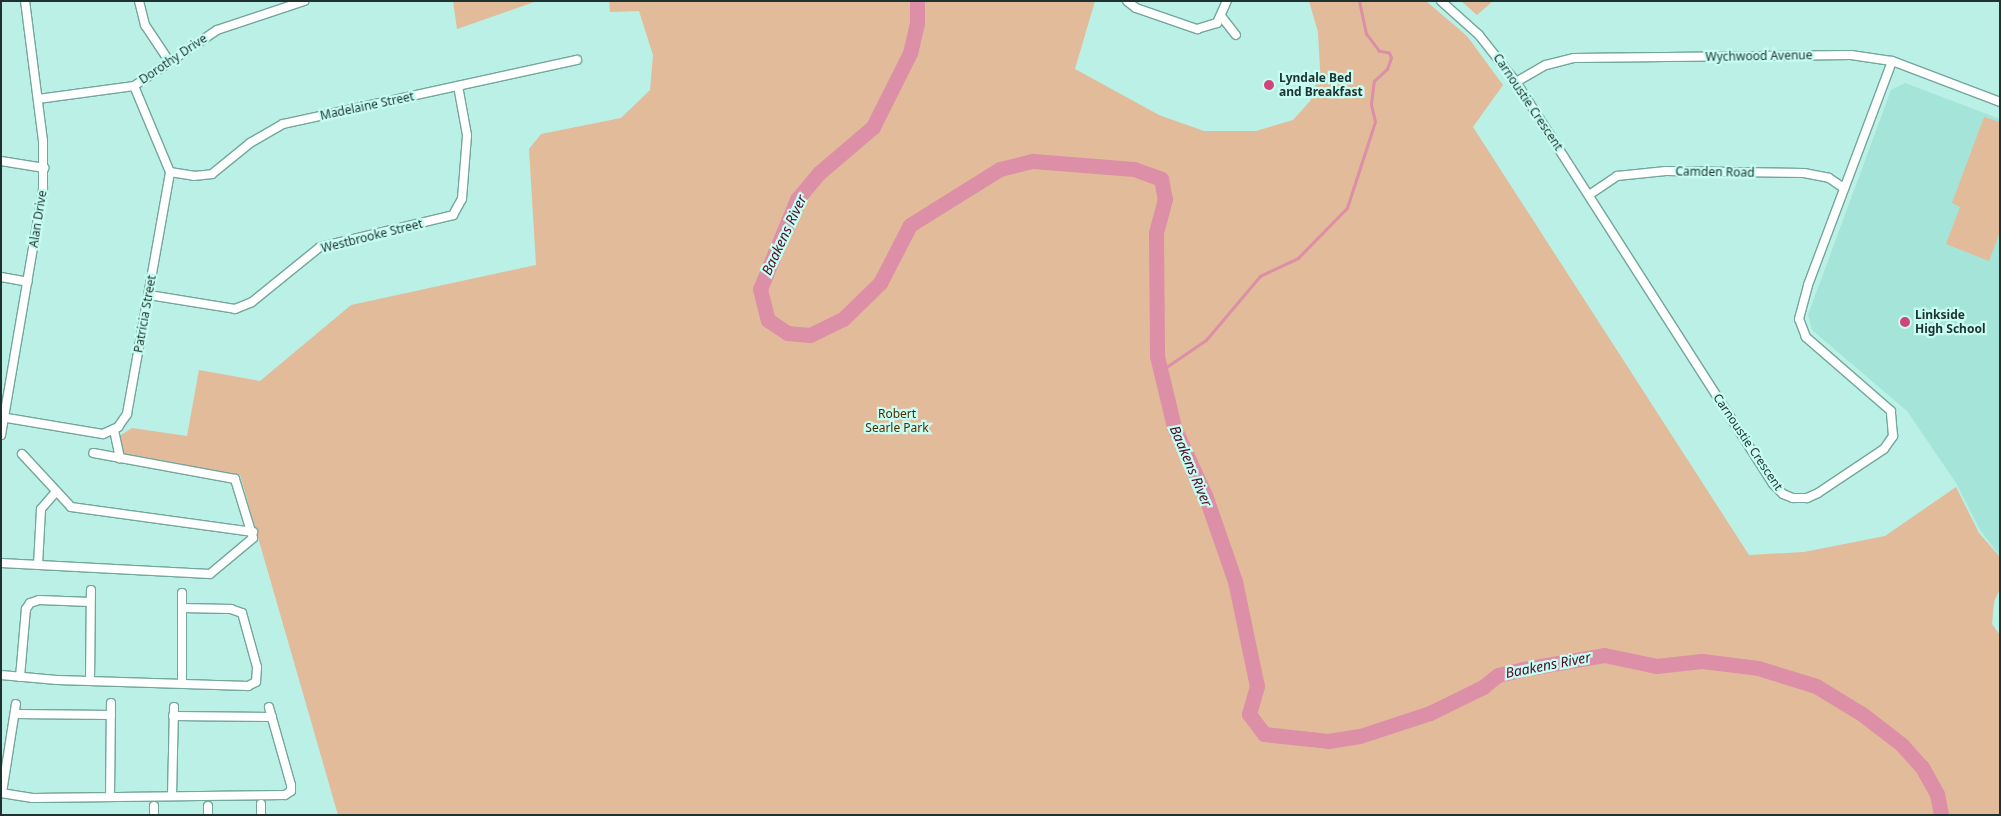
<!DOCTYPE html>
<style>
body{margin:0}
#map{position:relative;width:2001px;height:816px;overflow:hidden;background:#baf0e5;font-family:"Noto Sans",sans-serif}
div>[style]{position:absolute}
.built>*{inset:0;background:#a5e4d8}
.green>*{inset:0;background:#e2bb9a}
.stream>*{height:2.5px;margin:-1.25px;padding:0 1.25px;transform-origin:1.25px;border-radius:1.25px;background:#dc8fa6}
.river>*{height:15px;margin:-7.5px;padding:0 7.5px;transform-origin:7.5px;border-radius:7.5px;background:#dc8fa6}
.roads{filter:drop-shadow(1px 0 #73a69c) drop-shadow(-1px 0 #73a69c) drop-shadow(0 1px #73a69c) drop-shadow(0 -1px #73a69c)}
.minor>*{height:8px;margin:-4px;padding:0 4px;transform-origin:4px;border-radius:4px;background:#fff}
.dots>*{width:14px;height:14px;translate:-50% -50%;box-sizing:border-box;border:2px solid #c7fdf2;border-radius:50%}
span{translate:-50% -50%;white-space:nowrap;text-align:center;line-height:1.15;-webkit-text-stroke:4.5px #c7fdf2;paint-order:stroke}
.street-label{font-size:12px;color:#1e332f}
.poi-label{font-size:12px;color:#1e332f;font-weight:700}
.left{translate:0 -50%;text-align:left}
.park-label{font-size:12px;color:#502a00}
.water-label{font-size:14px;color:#510d29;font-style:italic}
.frame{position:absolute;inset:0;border:2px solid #1e332f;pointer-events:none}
</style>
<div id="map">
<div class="built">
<i style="clip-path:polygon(1905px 83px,2000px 119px,2000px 556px,1980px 530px,1956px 483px,1907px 411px,1812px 330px,1808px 315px,1891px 90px)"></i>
</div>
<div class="green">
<i style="clip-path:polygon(453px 1px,537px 1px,457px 29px)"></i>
<i style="clip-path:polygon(609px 1px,1095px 1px,1075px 69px,1159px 115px,1204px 131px,1256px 131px,1293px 120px,1311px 100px,1320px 68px,1318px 32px,1309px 1px,1426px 1px,1467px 36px,1503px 85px,1473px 127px,1749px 555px,1804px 552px,1885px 536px,1956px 487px,1979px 533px,2000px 557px,2000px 589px,1994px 602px,1992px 624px,2000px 635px,2000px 815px,338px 815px,240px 475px,124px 455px,118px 437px,132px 428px,187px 436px,199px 370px,260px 381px,351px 305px,536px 265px,529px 149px,541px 134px,621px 118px,650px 90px,653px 55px,639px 11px,610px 12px)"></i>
<i style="clip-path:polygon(1461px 1px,1493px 1px,1477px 15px)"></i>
<i style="clip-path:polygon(1984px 117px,2000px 122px,2000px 232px,1989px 261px,1946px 244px,1960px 207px,1952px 203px)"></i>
</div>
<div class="stream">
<i style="left:1162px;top:370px;width:53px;rotate:-34.3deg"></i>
<i style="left:1206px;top:340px;width:84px;rotate:-49.8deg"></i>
<i style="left:1260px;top:276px;width:42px;rotate:-25.3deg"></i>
<i style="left:1298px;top:258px;width:70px;rotate:-45.6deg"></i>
<i style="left:1347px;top:208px;width:90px;rotate:-72deg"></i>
<i style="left:1375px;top:122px;width:18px;rotate:-103deg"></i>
<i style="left:1371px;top:104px;width:23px;rotate:-83deg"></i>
<i style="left:1374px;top:81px;width:18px;rotate:-43deg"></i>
<i style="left:1387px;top:69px;width:12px;rotate:-70deg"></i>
<i style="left:1391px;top:58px;width:5px;rotate:-112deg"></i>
<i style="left:1389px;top:53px;width:10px;rotate:-169deg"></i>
<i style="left:1379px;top:51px;width:21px;rotate:-127deg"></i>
<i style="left:1366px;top:34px;width:34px;rotate:-102deg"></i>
</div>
<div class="river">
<i style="left:917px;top:1px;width:22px;rotate:90deg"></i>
<i style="left:917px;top:23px;width:31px;rotate:103deg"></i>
<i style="left:910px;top:53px;width:83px;rotate:116.6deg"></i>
<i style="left:873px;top:127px;width:71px;rotate:139.6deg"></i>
<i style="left:819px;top:173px;width:34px;rotate:130deg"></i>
<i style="left:797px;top:199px;width:97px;rotate:112.3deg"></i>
<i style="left:760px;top:289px;width:32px;rotate:76deg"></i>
<i style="left:768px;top:320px;width:23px;rotate:34deg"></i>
<i style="left:787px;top:333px;width:23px;rotate:5deg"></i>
<i style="left:810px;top:335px;width:37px;rotate:-26deg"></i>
<i style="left:843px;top:319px;width:52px;rotate:-44.2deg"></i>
<i style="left:880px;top:283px;width:65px;rotate:-62.7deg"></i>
<i style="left:910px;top:225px;width:106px;rotate:-31.9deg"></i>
<i style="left:1000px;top:169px;width:34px;rotate:-14deg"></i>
<i style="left:1033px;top:161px;width:101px;rotate:4.5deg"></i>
<i style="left:1134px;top:169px;width:29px;rotate:20deg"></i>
<i style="left:1161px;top:179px;width:20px;rotate:79deg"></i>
<i style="left:1165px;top:199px;width:35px;rotate:105deg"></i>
<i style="left:1156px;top:233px;width:123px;rotate:89.5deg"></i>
<i style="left:1157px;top:356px;width:73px;rotate:76.5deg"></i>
<i style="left:1174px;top:427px;width:75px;rotate:65.5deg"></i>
<i style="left:1205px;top:495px;width:91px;rotate:70.8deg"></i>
<i style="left:1235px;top:581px;width:107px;rotate:78.2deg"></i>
<i style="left:1257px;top:686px;width:29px;rotate:106deg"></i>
<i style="left:1249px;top:714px;width:25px;rotate:53deg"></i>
<i style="left:1264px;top:734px;width:64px;rotate:6.2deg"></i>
<i style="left:1328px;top:741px;width:32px;rotate:-9deg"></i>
<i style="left:1360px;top:736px;width:74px;rotate:-18.2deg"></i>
<i style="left:1430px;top:713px;width:59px;rotate:-26.1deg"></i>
<i style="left:1483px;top:687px;width:19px;rotate:-39deg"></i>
<i style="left:1498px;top:675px;width:26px;rotate:-13deg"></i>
<i style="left:1523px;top:669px;width:82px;rotate:-9.8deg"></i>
<i style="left:1604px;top:655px;width:53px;rotate:11.9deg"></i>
<i style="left:1656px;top:666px;width:46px;rotate:-6.2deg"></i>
<i style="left:1702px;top:661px;width:56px;rotate:7.1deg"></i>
<i style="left:1758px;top:668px;width:61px;rotate:17.2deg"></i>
<i style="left:1816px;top:686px;width:54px;rotate:31.3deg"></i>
<i style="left:1862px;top:714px;width:49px;rotate:37.6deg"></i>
<i style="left:1901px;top:744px;width:31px;rotate:48deg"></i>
<i style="left:1922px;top:767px;width:31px;rotate:61deg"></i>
<i style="left:1937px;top:794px;width:21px;rotate:79deg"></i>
</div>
<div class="roads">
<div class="minor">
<i style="left:139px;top:1px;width:25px;rotate:76deg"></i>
<i style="left:145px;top:25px;width:43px;rotate:56.3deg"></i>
<i style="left:1127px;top:1px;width:11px;rotate:38deg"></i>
<i style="left:1136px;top:8px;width:65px;rotate:19deg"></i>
<i style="left:1197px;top:29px;width:21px;rotate:-17deg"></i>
<i style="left:1217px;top:23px;width:24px;rotate:-66deg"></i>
<i style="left:1441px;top:1px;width:51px;rotate:41.8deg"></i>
<i style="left:1479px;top:35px;width:60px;rotate:51.8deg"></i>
<i style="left:1516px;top:82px;width:477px;rotate:57.4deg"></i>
<i style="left:1773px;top:484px;width:14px;rotate:45deg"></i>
<i style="left:1783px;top:494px;width:11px;rotate:22deg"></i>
<i style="left:1793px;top:498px;width:14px"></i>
<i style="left:1807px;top:498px;width:12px;rotate:-24deg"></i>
<i style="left:1818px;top:493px;width:79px;rotate:-33.7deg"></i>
<i style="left:1884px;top:449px;width:16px;rotate:-55deg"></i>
<i style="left:1893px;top:436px;width:25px;rotate:-95deg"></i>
<i style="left:1891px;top:411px;width:113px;rotate:-139deg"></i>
<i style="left:1806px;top:337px;width:19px;rotate:-111deg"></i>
<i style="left:1799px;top:319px;width:35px;rotate:-75deg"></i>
<i style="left:1808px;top:285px;width:239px;rotate:-69.4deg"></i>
<i style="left:1221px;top:16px;width:24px;rotate:52deg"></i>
<i style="left:1516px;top:82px;width:34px;rotate:-30deg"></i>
<i style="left:1546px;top:65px;width:29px;rotate:-14deg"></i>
<i style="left:1574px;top:58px;width:277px;rotate:-0.6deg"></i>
<i style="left:1851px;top:55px;width:41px;rotate:8.3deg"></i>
<i style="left:1892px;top:61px;width:116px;rotate:20.8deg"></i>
<i style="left:38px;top:99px;width:97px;rotate:-7.7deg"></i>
<i style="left:134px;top:86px;width:100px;rotate:-34deg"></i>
<i style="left:217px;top:30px;width:92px;rotate:-18.4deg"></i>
<i style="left:1px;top:161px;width:44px;rotate:9.2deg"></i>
<i style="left:170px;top:172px;width:24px;rotate:9deg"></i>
<i style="left:194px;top:176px;width:18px;rotate:-6deg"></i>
<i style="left:212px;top:174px;width:49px;rotate:-39.2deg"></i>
<i style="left:250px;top:143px;width:38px;rotate:-30deg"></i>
<i style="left:283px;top:124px;width:301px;rotate:-12.3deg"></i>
<i style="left:1589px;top:195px;width:34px;rotate:-34deg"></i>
<i style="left:1617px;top:176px;width:49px;rotate:-5.8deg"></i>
<i style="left:1666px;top:171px;width:138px;rotate:0.8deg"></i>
<i style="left:1804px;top:173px;width:25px;rotate:11deg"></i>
<i style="left:1829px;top:178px;width:18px;rotate:34deg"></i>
<i style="left:1px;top:277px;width:27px;rotate:10deg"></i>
<i style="left:149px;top:295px;width:87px;rotate:9.2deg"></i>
<i style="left:235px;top:309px;width:18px;rotate:-22deg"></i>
<i style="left:252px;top:302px;width:87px;rotate:-39deg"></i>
<i style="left:320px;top:247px;width:137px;rotate:-13.5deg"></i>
<i style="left:453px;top:215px;width:18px;rotate:-61deg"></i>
<i style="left:462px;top:199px;width:64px;rotate:-85.5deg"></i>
<i style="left:467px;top:135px;width:50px;rotate:-100.4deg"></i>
<i style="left:1px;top:417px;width:103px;rotate:9.5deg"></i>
<i style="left:103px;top:434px;width:17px;rotate:-25deg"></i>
<i style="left:118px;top:427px;width:16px;rotate:-55deg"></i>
<i style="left:127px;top:414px;width:246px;rotate:-79.9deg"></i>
<i style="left:170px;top:172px;width:93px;rotate:-112.7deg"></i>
<i style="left:114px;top:430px;width:29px;rotate:78deg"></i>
<i style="left:1px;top:435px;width:250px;rotate:-80.3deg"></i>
<i style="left:43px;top:189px;width:48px;rotate:-90deg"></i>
<i style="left:43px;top:141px;width:141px;rotate:-97.3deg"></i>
<i style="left:22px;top:454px;width:72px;rotate:47.2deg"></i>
<i style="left:71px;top:507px;width:184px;rotate:7.8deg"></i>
<i style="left:1px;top:563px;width:209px;rotate:3deg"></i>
<i style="left:210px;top:574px;width:56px;rotate:-39.9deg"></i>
<i style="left:253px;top:538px;width:62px;rotate:-107deg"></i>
<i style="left:235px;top:479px;width:144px;rotate:-169.6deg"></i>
<i style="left:38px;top:565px;width:56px;rotate:-86.9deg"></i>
<i style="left:41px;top:509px;width:23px;rotate:-49deg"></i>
<i style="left:182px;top:593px;width:90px;rotate:90deg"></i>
<i style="left:1px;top:675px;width:56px;rotate:5.1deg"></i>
<i style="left:57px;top:680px;width:191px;rotate:1.8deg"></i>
<i style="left:248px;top:686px;width:9px;rotate:-27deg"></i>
<i style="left:256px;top:682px;width:15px;rotate:-86deg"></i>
<i style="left:257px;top:667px;width:56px;rotate:-105.5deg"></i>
<i style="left:242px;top:613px;width:12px;rotate:-160deg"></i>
<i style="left:231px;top:609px;width:49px;rotate:-178.8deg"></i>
<i style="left:20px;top:677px;width:68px;rotate:-85deg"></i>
<i style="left:26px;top:609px;width:7px;rotate:-56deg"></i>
<i style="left:30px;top:603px;width:9px;rotate:-18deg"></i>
<i style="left:39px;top:600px;width:51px;rotate:2.2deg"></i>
<i style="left:90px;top:681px;width:91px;rotate:-89.4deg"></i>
<i style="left:16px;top:714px;width:95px;rotate:0.6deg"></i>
<i style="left:173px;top:716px;width:99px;rotate:0.6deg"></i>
<i style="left:1px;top:793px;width:32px;rotate:9deg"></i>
<i style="left:33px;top:798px;width:252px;rotate:-0.7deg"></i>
<i style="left:285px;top:795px;width:7px;rotate:-34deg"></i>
<i style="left:291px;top:791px;width:6px;rotate:-90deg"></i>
<i style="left:291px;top:785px;width:81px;rotate:-105.8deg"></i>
<i style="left:2px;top:793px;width:90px;rotate:-81.1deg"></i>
<i style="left:172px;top:796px;width:89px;rotate:-88.7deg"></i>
<i style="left:110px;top:797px;width:94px;rotate:-89.4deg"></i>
<i style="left:154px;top:806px;width:9px;rotate:90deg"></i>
<i style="left:208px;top:815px;width:9px;rotate:-90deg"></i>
<i style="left:261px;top:815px;width:11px;rotate:-90deg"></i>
</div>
</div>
<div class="dots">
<i style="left:1269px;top:85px;background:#d04479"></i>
<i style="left:1905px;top:322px;background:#d04479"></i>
</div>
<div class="street-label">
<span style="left:1759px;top:56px;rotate:-1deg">Wychwood Avenue</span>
<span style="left:173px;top:59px;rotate:-34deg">Dorothy Drive</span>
<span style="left:1528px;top:102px;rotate:56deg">Carnoustie Crescent</span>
<span style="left:367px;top:106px;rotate:-12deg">Madelaine Street</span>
<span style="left:1715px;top:172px;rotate:1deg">Camden Road</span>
<span style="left:38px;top:219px;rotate:-81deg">Alan Drive</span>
<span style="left:372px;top:236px;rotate:-14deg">Westbrooke Street</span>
<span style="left:145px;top:314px;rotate:-80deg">Patricia Street</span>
<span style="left:1748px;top:442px;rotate:56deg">Carnoustie Crescent</span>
</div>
<div class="poi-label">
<span class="left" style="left:1279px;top:85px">Lyndale Bed<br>and Breakfast</span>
<span class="left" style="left:1915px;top:322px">Linkside<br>High School</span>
</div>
<div class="park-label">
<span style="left:897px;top:421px">Robert<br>Searle Park</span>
</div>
<div class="water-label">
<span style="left:784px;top:235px;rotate:-65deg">Baakens River</span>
<span style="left:1191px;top:466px;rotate:67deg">Baakens River</span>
<span style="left:1548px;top:665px;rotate:-11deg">Baakens River</span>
</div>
<div class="frame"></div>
</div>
